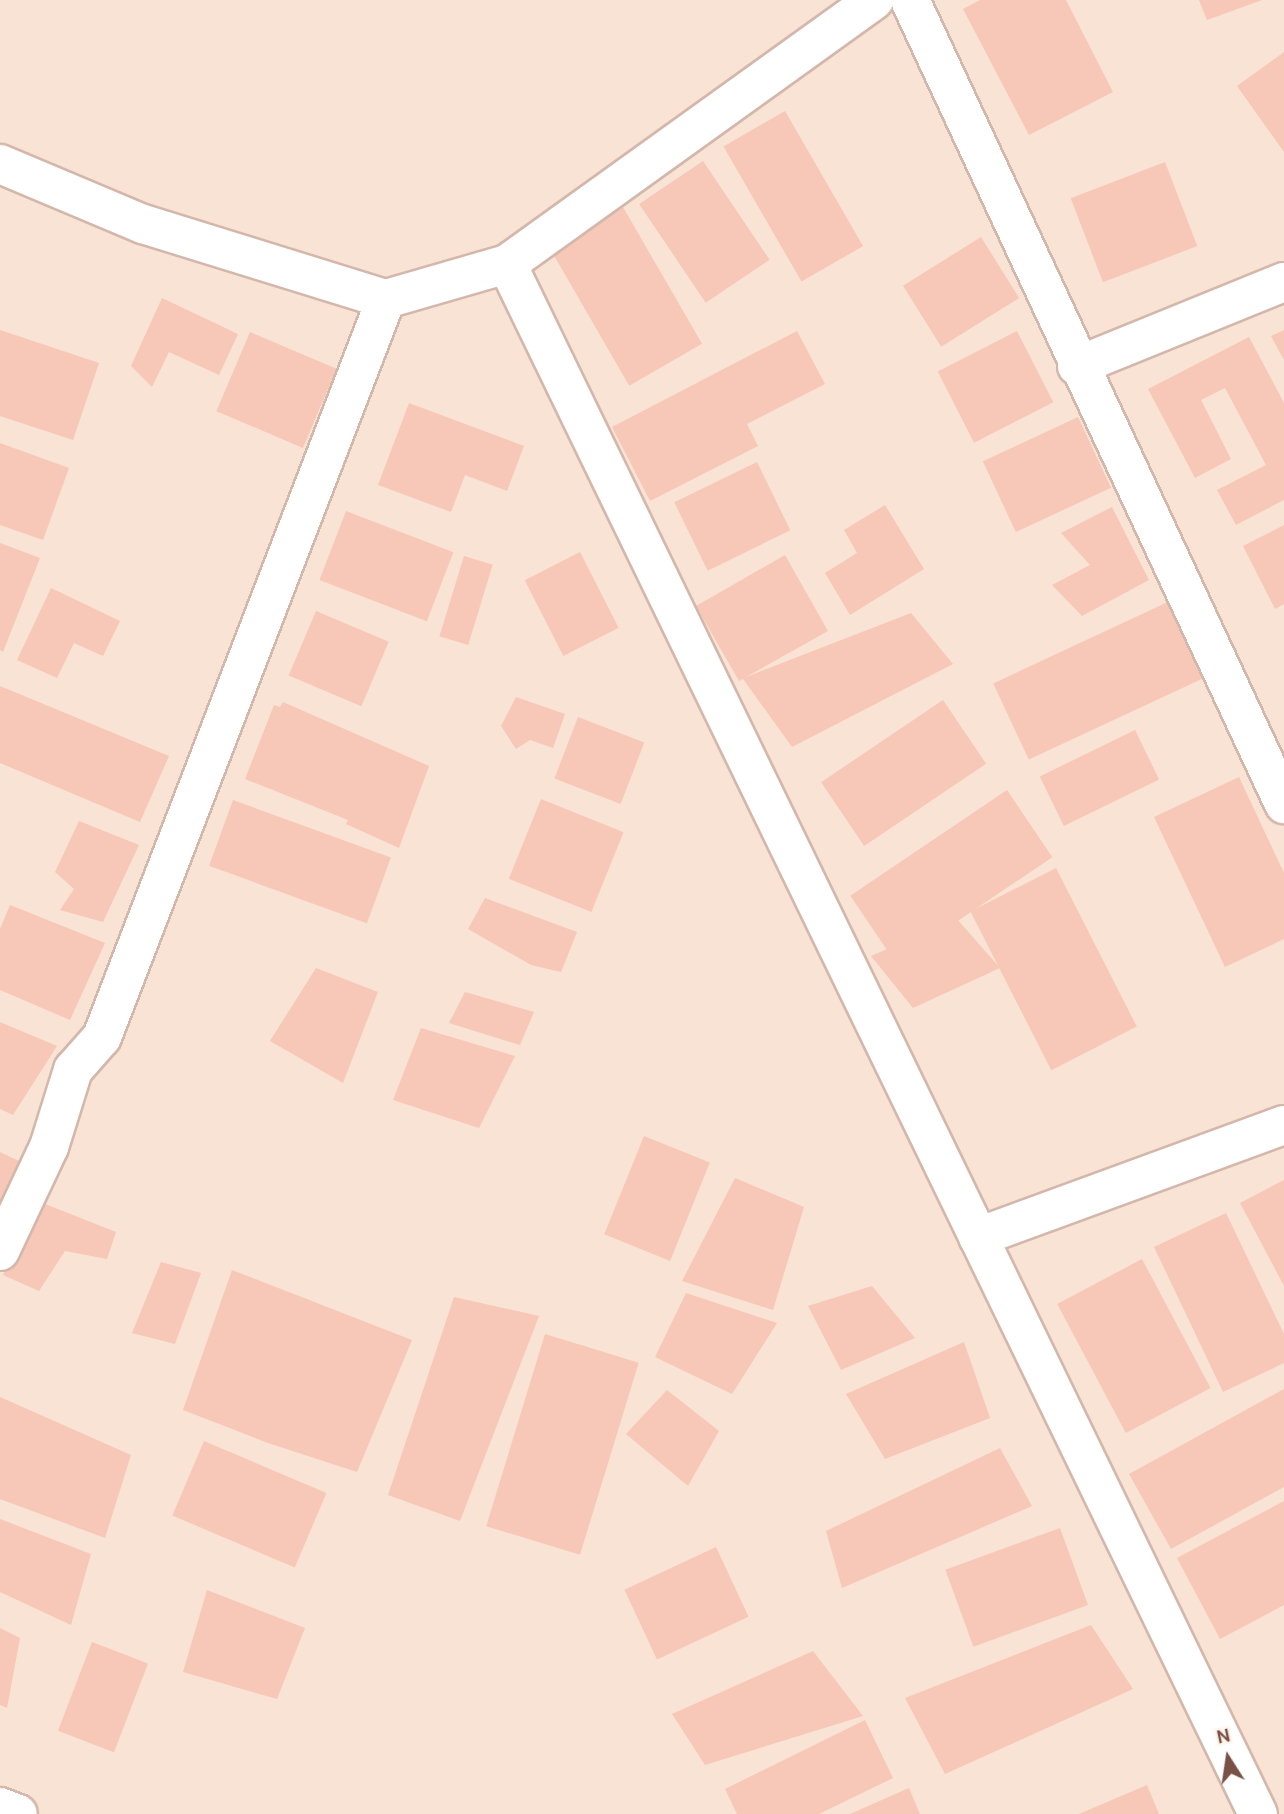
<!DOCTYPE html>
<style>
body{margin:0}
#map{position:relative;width:1284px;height:1814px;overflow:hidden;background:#fef0e3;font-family:Overpass,sans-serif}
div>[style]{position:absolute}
.residential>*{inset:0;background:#f9e3d4;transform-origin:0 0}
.building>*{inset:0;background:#f7c7b8;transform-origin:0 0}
.roads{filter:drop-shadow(2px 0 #d4b7ab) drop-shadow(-2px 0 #d4b7ab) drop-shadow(0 2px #d4b7ab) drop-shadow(0 -2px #d4b7ab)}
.street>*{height:38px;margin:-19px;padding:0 19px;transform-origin:19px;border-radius:19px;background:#fff}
span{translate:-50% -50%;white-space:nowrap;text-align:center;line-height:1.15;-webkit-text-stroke:6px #fff5ec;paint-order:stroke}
.north{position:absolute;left:1193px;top:1723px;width:70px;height:70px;-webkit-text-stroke:5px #fff5ec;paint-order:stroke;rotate:348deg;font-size:19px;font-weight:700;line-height:28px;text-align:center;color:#7a5146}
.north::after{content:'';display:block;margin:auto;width:24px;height:32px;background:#7a5146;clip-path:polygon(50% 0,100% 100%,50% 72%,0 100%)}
</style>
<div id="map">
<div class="residential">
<i style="left:0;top:0;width:1284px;height:1814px"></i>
</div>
<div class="building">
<i style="clip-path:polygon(980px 0,1066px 0,1113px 92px,1029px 135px,963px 9px)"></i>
<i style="clip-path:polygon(1199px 0,1262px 0,1207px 20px)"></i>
<i style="clip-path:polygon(1284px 52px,1284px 152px,1237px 86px)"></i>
<i style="left:785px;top:111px;width:156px;height:71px;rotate:60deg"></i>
<i style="left:703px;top:161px;width:119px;height:77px;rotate:56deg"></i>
<i style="left:1165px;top:162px;width:90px;height:101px;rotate:69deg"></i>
<i style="left:623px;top:207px;width:158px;height:84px;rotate:60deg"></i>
<i style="left:981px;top:237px;width:72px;height:92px;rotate:58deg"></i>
<i style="clip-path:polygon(162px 298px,238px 334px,219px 375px,169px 352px,152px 387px,131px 366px)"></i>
<i style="clip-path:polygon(0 330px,99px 363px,73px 440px,0 416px)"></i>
<i style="clip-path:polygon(1284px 330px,1284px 360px,1271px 336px)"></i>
<i style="clip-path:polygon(797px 331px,825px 384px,747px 424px,758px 446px,650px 501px,612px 427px)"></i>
<i style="left:1017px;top:331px;width:80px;height:89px;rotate:63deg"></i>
<i style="left:250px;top:332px;width:94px;height:86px;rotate:23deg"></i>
<i style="clip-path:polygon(1249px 337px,1284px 403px,1284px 500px,1236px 525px,1217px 490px,1266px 465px,1225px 388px,1201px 400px,1231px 459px,1195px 478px,1148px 389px)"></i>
<i style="clip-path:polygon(409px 403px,524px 446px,507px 491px,465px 475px,451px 512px,378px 485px)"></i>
<i style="left:1078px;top:417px;width:78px;height:105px;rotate:65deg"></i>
<i style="clip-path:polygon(0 443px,69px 468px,43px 540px,0 525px)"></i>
<i style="left:757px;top:462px;width:76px;height:92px;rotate:64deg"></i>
<i style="clip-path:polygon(885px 505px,924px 569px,850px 615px,825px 573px,857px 553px,844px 530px)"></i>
<i style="clip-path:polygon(1112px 507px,1149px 580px,1082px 616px,1052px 585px,1090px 565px,1061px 533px)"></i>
<i style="left:346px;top:511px;width:115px;height:74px;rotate:21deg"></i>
<i style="clip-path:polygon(1284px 525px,1284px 604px,1275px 609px,1243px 546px)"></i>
<i style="clip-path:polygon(0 543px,40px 558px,3px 652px,0 650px)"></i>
<i style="left:580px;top:552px;width:85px;height:62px;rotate:63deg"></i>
<i style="clip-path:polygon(785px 555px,828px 631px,746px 677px,911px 613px,953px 664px,792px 747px,743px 679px,739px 681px,696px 606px)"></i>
<i style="left:464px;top:556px;width:30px;height:84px;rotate:17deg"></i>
<i style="clip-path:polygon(51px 588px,120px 621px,103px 656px,74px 643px,57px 678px,17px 660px)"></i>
<i style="left:1170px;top:601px;width:84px;height:195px;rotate:65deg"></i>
<i style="left:316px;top:611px;width:79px;height:70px;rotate:23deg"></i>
<i style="clip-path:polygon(0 686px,169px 756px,140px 822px,0 763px)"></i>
<i style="clip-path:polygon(516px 697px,565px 714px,553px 748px,530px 740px,516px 749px,501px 726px)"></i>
<i style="left:943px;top:700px;width:77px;height:147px;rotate:56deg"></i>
<i style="clip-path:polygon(283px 702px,429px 766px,399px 848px,346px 824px,348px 820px,245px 779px,274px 705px,280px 707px)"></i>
<i style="left:578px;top:717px;width:71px;height:66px;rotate:21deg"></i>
<i style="left:1135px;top:730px;width:55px;height:106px;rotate:64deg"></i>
<i style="clip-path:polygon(1239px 777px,1284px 873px,1284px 939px,1225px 967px,1154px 817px)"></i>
<i style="left:1007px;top:790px;width:81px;height:189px;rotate:56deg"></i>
<i style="left:541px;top:799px;width:89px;height:86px;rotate:22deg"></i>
<i style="left:233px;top:800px;width:168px;height:70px;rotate:20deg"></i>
<i style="clip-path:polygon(79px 821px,139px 845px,103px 922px,60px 910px,74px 889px,55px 872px)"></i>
<i style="left:1056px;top:868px;width:178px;height:96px;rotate:63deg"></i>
<i style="clip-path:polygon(485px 898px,577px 932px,561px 972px,531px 965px,468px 929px)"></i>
<i style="clip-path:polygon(10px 905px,105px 943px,70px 1020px,0 990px,0 929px)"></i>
<i style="clip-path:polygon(957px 919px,1000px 968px,913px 1008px,871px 956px)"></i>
<i style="clip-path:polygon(316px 968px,378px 992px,343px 1083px,270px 1041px)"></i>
<i style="clip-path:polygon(465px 992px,534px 1012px,520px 1045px,449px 1023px)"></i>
<i style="clip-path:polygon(0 1022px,57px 1046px,13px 1115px,0 1109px)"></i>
<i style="clip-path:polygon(421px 1028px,515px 1056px,479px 1128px,393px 1100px)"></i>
<i style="left:644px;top:1136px;width:71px;height:106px;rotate:22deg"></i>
<i style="clip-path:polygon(0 1152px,21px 1162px,0 1243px)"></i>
<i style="clip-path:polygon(735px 1178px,804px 1207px,773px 1310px,682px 1281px)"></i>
<i style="clip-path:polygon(1284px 1180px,1284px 1286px,1240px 1203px)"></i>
<i style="clip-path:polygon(40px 1202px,116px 1232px,107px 1259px,65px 1251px,39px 1291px,3px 1275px)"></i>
<i style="clip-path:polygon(1226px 1213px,1284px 1334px,1284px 1363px,1223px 1392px,1154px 1247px)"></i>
<i style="left:1142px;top:1259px;width:146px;height:96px;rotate:62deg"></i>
<i style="clip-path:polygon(161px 1262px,201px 1273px,175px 1344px,132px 1333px)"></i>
<i style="clip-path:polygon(232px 1270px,412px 1340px,357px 1472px,268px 1443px,183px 1410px)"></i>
<i style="clip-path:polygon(872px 1286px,915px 1338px,841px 1370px,808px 1306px)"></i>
<i style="clip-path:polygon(686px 1293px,777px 1323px,732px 1394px,655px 1357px)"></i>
<i style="clip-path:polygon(454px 1297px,539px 1316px,460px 1521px,388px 1495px)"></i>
<i style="left:545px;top:1334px;width:98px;height:201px;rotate:17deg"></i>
<i style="clip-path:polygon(964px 1342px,990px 1418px,885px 1459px,846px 1394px)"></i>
<i style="clip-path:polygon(1284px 1389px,1284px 1487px,1171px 1549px,1129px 1474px)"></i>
<i style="clip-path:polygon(667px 1390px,719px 1431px,688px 1486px,626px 1434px)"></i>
<i style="clip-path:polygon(0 1397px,131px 1455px,105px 1538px,0 1499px)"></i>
<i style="left:204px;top:1441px;width:133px;height:81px;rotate:23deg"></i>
<i style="clip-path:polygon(1000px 1448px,1032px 1506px,842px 1588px,826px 1531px)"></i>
<i style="clip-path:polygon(1284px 1501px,1284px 1605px,1220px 1639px,1177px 1558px)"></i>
<i style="clip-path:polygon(0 1519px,91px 1554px,71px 1625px,0 1592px)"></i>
<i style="left:1060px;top:1528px;width:82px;height:122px;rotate:70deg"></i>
<i style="left:716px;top:1547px;width:77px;height:101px;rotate:65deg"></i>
<i style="clip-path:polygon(207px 1590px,305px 1628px,277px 1699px,183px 1672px)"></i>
<i style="clip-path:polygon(1091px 1625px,1133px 1689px,945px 1774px,905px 1698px)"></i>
<i style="clip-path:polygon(0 1628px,20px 1638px,7px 1708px,0 1705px)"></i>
<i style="left:92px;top:1642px;width:60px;height:95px;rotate:21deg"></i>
<i style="clip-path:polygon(813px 1651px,863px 1716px,705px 1765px,672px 1714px)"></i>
<i style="clip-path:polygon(865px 1720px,893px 1778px,819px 1814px,737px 1814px,725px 1789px)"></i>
<i style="clip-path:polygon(1147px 1785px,1159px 1814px,1079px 1814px)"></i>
<i style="clip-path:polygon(909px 1788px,920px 1814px,850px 1814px)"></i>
</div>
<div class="roads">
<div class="street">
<i style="left:910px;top:0;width:887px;rotate:65.05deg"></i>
<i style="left:0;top:164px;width:155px;rotate:22.8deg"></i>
<i style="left:143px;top:224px;width:254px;rotate:17.2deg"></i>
<i style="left:386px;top:299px;width:126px;rotate:-16.1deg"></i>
<i style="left:507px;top:264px;width:452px;rotate:-35.7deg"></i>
<i style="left:507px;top:264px;width:1722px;rotate:64.15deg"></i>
<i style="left:1077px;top:366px;width:223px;rotate:-22.1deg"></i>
<i style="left:978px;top:1237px;width:326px;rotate:-20.1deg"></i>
<i style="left:0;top:1251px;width:115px;rotate:-64.8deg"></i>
<i style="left:49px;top:1147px;width:81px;rotate:-72.7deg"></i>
<i style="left:73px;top:1070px;width:44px;rotate:-48.7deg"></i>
<i style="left:102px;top:1037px;width:791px;rotate:-68.95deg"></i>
<i style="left:0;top:1807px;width:19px;rotate:21deg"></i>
</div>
</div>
<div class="north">N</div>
</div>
